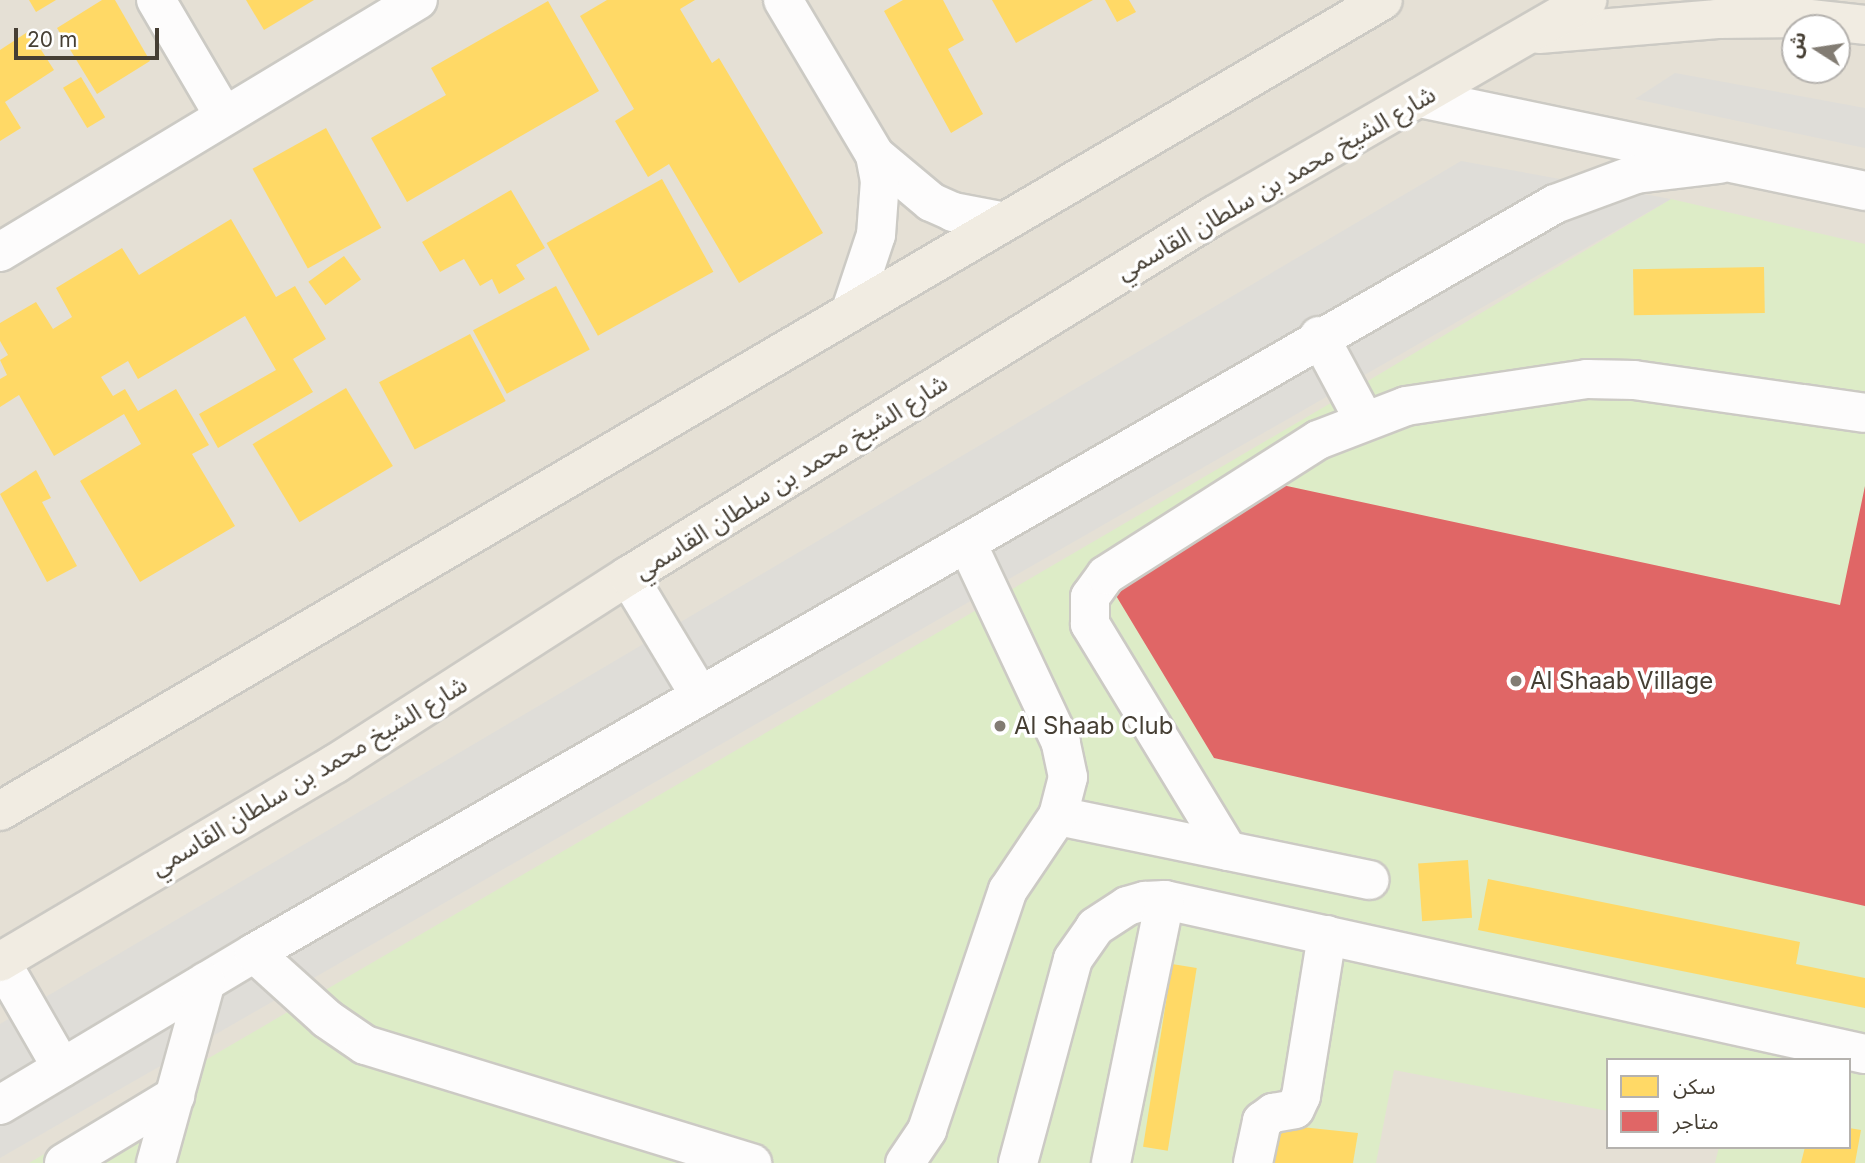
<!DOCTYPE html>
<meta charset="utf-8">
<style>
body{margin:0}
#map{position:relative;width:1865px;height:1163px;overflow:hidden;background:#f0eee8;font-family:Inter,"Noto Sans Arabic",sans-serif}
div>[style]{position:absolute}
.residential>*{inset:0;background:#e5e0d5}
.green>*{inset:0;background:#ddecc7}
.parking>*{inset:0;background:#dfddd8}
.homes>*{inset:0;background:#ffd966;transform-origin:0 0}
.shops>*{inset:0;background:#e06666}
.roads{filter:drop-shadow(2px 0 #cccac4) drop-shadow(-2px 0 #cccac4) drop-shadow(0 2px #cccac4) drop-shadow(0 -2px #cccac4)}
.minor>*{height:38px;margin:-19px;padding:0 19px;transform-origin:19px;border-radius:19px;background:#fdfcfc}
.major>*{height:38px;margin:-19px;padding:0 19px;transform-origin:19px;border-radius:19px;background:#f1ece2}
.dots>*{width:19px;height:19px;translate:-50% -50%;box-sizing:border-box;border:4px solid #fff;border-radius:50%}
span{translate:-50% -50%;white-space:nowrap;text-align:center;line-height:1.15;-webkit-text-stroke:7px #fff;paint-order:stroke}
.street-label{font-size:24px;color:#463f34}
.poi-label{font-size:24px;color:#463f34}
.left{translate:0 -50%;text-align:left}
.legend{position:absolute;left:1606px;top:1058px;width:245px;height:91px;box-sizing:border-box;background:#fff;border:2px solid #b5b2ae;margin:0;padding:9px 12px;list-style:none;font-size:21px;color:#463f34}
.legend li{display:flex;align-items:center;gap:14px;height:35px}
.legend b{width:35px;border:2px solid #b5b2ae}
.north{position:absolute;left:1781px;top:14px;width:70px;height:70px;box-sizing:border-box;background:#fff;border:2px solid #b5b2ae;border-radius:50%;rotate:282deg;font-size:19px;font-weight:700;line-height:28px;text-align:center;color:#463f34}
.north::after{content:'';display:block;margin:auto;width:24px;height:32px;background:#827c73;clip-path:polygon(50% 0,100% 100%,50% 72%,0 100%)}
.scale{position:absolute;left:14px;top:28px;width:145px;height:32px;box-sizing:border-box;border:4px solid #463f34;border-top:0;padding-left:9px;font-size:21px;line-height:24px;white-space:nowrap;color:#463f34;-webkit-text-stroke:5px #fff;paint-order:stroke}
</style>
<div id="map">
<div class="residential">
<i style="clip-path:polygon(evenodd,0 0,1865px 0,1865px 1163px,0 1163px,0 0,1795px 28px,1837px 28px,1837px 70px,1795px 70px,1795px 28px,0 0,1608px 1060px,1849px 1060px,1849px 1147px,1608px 1147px,1608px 1060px)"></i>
</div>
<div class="green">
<i style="clip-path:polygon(1671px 199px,1865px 244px,1865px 1163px,1715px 1163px,1719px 1147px,1849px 1147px,1849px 1060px,1608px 1060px,1608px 1111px,1394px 1070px,1376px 1163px,29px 1163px,1348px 393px)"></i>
</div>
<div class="parking">
<i style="clip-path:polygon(1675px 73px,1865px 108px,1865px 148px,1635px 99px)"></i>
<i style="clip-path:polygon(1461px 161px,1671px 199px,0 1158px,0 1024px)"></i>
</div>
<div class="homes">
<i style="clip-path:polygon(29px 0,56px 0,36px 12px)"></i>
<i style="clip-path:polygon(102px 0,115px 0,150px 61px,97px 94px,57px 28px)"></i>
<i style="clip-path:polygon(246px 0,314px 0,264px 30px)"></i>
<i style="clip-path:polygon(607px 0,695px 0,680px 9px,712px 63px,719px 58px,823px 233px,739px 283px,669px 164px,648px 177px,615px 121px,634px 109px,580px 16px)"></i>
<i style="clip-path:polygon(903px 0,943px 0,964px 40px,948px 49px,983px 114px,951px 133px,884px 11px)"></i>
<i style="clip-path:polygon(992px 0,1093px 0,1016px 43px)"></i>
<i style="clip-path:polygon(1105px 0,1129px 0,1136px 12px,1117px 22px)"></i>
<i style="clip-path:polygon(548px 1px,599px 91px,407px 202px,371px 138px,446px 95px,431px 68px)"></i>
<i style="clip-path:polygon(29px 31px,54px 70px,5px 102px,21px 128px,0 141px,0 50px)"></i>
<i style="left:81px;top:77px;width:47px;height:21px;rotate:59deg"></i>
<i style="left:326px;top:128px;width:114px;height:84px;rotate:61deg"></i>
<i style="left:662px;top:179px;width:106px;height:132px;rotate:61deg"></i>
<i style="clip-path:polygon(511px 190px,545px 248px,516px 265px,525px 279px,499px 294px,492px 279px,480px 286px,464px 259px,440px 272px,422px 242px)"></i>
<i style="clip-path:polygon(231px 219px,276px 297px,295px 286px,326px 339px,293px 359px,313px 392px,218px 448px,199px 414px,276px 370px,245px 316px,138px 379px,128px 361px,101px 377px,113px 396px,125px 389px,138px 411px,176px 389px,209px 445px,192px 454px,235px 526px,140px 582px,80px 481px,141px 444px,124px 414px,54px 456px,19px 395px,0 407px,0 379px,7px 375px,0 360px,8px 355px,0 341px,0 323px,36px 302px,53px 329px,72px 317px,56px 288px,122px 248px,139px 275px)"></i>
<i style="left:344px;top:256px;width:29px;height:44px;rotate:54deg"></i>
<i style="left:1764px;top:267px;width:46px;height:131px;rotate:89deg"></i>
<i style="left:556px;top:286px;width:72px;height:94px;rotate:62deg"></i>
<i style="left:470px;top:334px;width:76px;height:103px;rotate:62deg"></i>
<i style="left:346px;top:388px;width:91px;height:109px;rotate:59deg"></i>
<i style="clip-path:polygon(36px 470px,51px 498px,42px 502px,77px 566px,47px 582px,0 494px)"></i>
<i style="left:1468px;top:860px;width:58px;height:50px;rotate:86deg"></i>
<i style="clip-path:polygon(1488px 879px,1800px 942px,1796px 964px,1865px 978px,1865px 1008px,1478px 930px)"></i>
<i style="left:1172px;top:964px;width:25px;height:185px;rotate:9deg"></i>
<i style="clip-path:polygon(1273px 1124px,1358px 1133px,1353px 1163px,1267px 1163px)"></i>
<i style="clip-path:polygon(1849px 1128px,1861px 1130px,1855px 1163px,1801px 1163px,1805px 1147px,1849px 1147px)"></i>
</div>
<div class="shops">
<i style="clip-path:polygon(1273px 483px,1840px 605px,1865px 486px,1865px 906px,1214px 758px,1115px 594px)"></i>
</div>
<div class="roads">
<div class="minor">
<i style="left:156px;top:0;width:132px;rotate:59.6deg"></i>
<i style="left:783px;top:0;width:180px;rotate:59.3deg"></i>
<i style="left:875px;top:155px;width:73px;rotate:40deg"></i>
<i style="left:931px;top:202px;width:24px;rotate:24deg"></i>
<i style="left:953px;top:212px;width:48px;rotate:10.8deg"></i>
<i style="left:1420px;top:98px;width:455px;rotate:11.8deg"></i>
<i style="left:0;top:252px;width:488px;rotate:-31.1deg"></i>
<i style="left:851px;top:310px;width:79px;rotate:-71.6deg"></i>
<i style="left:876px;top:235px;width:54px;rotate:-85.8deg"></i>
<i style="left:880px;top:181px;width:26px;rotate:-101deg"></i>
<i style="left:1319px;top:336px;width:95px;rotate:61.8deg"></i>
<i style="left:628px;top:576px;width:140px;rotate:59deg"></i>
<i style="left:1058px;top:816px;width:318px;rotate:11.6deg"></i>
<i style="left:1228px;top:851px;width:266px;rotate:-121.3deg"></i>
<i style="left:1090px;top:624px;width:27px;rotate:-90deg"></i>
<i style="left:1090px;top:597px;width:27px;rotate:-54deg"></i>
<i style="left:1106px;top:575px;width:251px;rotate:-32.5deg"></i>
<i style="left:1318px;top:440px;width:94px;rotate:-21.1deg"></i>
<i style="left:1406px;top:406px;width:183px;rotate:-8.5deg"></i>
<i style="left:1587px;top:379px;width:47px;rotate:1.2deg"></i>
<i style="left:1634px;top:380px;width:233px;rotate:8.1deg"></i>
<i style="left:254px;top:953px;width:98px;rotate:42.1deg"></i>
<i style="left:327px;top:1019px;width:46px;rotate:34.4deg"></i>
<i style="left:365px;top:1045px;width:405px;rotate:17deg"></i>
<i style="left:1px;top:962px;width:122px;rotate:60.1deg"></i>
<i style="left:0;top:1105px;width:296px;rotate:-30.9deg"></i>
<i style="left:254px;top:953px;width:1501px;rotate:-29.93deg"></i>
<i style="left:1555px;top:204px;width:86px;rotate:-20.3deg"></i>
<i style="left:1636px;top:174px;width:84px;rotate:-6.9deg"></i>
<i style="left:64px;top:1163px;width:130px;rotate:-31.1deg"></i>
<i style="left:156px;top:1163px;width:188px;rotate:-74.6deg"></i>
<i style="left:905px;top:1163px;width:40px;rotate:-56deg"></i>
<i style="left:927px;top:1130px;width:253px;rotate:-71.4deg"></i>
<i style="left:1008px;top:890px;width:89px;rotate:-56deg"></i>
<i style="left:1058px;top:816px;width:40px;rotate:-75.6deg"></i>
<i style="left:1068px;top:777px;width:35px;rotate:-102deg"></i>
<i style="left:1061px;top:743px;width:221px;rotate:-115.2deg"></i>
<i style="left:1018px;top:1163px;width:211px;rotate:-74.9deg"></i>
<i style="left:1073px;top:959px;width:39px;rotate:-55deg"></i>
<i style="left:1095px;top:927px;width:38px;rotate:-33deg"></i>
<i style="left:1127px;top:906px;width:19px;rotate:-16deg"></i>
<i style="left:1145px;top:901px;width:20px;rotate:-3deg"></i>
<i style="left:1165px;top:900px;width:717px;rotate:12.41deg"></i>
<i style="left:1111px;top:1163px;width:268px;rotate:-78.4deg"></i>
<i style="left:1253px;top:1163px;width:43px;rotate:-77.9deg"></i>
<i style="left:1262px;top:1121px;width:14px;rotate:-36deg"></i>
<i style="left:1273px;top:1113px;width:22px;rotate:-10deg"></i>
<i style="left:1295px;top:1109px;width:14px;rotate:-65deg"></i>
<i style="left:1301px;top:1096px;width:163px;rotate:-80.8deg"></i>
</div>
<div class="major">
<i style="left:1539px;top:34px;width:179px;rotate:-4.8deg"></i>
<i style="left:1717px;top:19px;width:84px;rotate:-0.7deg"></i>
<i style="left:1801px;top:18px;width:64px;rotate:6.2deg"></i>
<i style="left:0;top:811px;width:1603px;rotate:-30.39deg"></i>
<i style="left:0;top:962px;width:389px;rotate:-30.6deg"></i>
<i style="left:335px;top:764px;width:348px;rotate:-32.7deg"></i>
<i style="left:628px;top:576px;width:689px;rotate:-31.59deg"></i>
<i style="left:1215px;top:215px;width:430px;rotate:-30deg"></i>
</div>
</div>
<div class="dots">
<i style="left:1516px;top:681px;background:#827c73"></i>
<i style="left:1000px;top:726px;background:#827c73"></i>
</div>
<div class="street-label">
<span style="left:1276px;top:183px;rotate:-30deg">شارع الشيخ محمد بن سلطان القاسمي</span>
<span style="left:791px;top:477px;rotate:-32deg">شارع الشيخ محمد بن سلطان القاسمي</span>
<span style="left:309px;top:776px;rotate:-31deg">شارع الشيخ محمد بن سلطان القاسمي</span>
</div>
<div class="poi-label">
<span class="left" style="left:1530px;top:681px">Al Shaab Village</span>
<span class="left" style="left:1014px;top:726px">Al Shaab Club</span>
</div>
<ul class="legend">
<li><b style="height:19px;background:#ffd966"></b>سكن</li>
<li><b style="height:19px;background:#e06666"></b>متاجر</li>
</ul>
<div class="north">ش</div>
<div class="scale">20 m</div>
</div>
